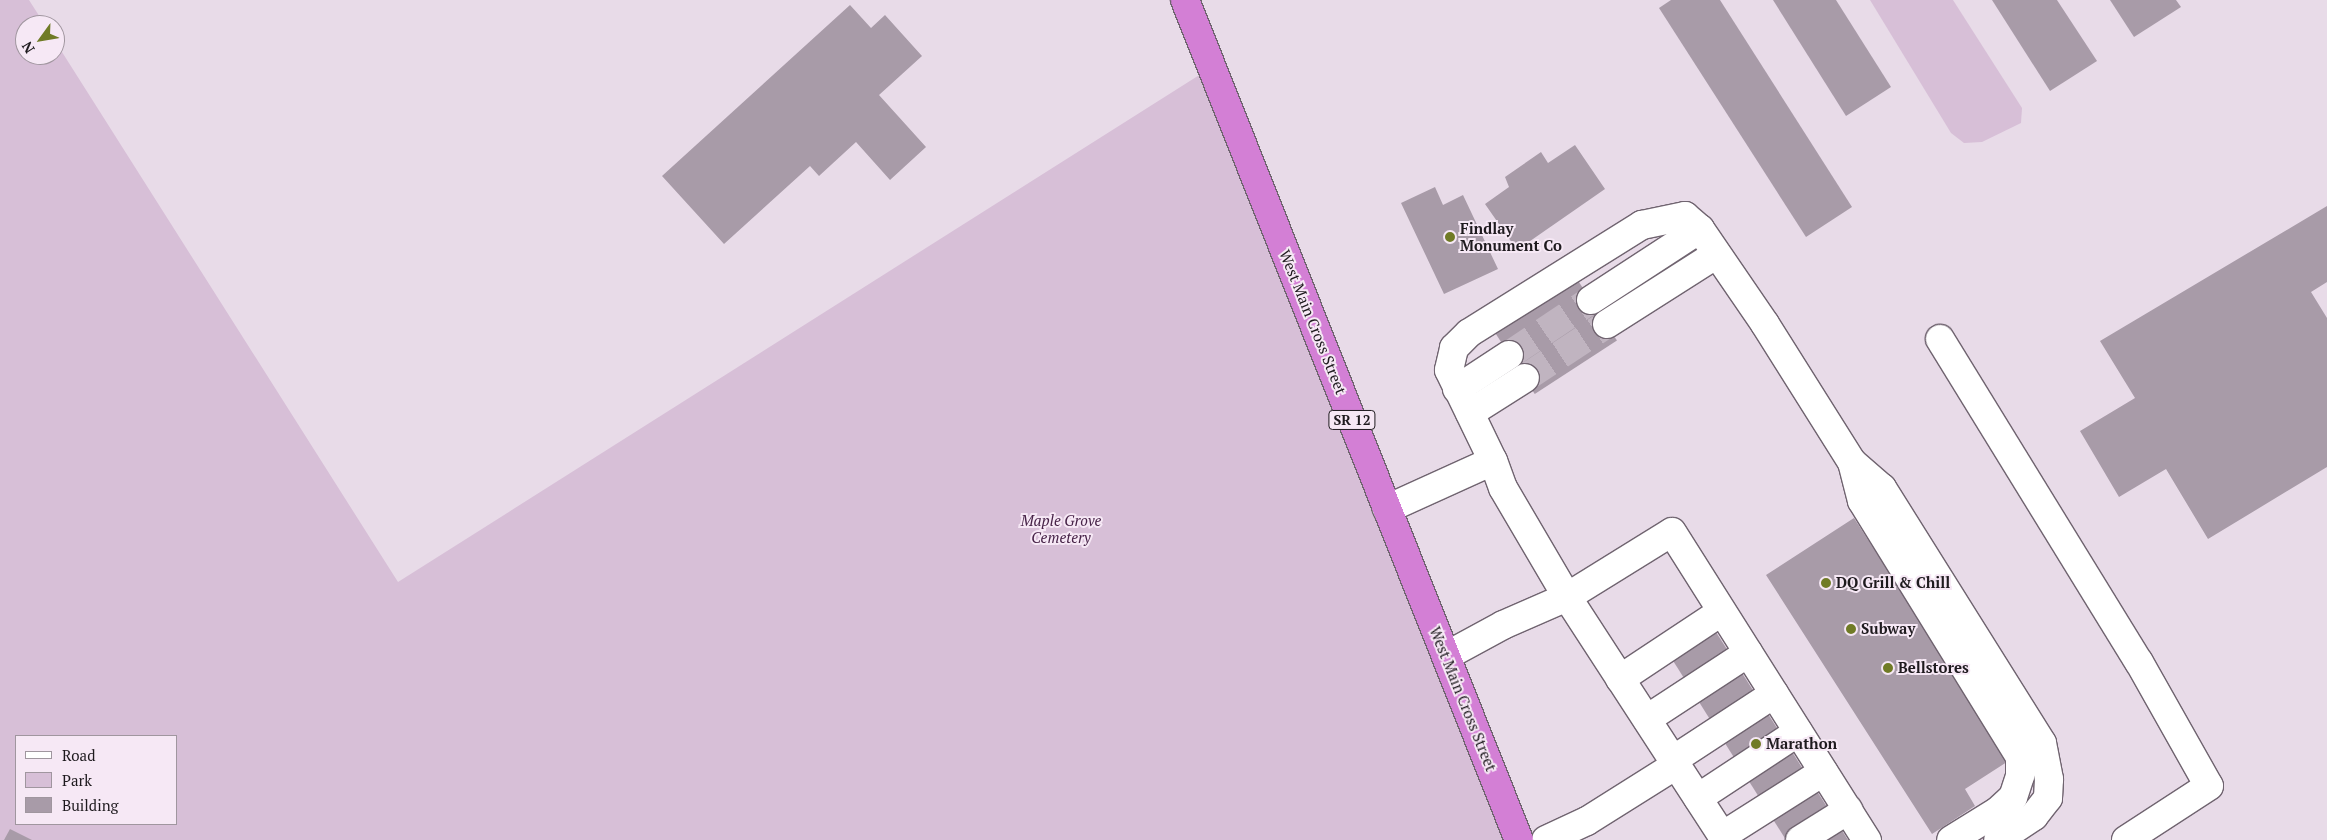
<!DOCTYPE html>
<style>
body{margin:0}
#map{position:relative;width:2327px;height:840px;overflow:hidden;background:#e8dbe8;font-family:"PT Serif",serif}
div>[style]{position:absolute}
.green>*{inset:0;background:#d7bfd7}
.building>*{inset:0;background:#a89ba8;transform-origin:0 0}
.minor-tunnel>*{height:28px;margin-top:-14px;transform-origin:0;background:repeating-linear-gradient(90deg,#c0b4c0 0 28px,transparent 0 42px)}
.roads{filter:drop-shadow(1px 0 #706470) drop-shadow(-1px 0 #706470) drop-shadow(0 1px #706470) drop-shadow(0 -1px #706470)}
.minor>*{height:28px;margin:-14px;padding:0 14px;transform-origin:14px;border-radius:14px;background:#fff}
.highway>*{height:28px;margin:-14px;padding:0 14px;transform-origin:14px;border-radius:14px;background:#d37fd5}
.dots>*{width:14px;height:14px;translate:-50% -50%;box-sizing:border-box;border:2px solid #f6e8f5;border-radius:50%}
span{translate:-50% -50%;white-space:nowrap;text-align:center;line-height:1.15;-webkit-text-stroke:4px #f6e8f5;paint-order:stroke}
.shield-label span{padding:1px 4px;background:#f6e8f5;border:1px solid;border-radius:4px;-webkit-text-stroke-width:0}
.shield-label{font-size:14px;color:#1e1a1e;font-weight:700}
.poi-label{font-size:15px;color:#1e1a1e;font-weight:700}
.left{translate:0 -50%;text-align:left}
.street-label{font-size:15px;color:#1e1a1e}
.park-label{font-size:15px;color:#462247;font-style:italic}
.legend{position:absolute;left:15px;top:735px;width:162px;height:90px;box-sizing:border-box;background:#f6e8f5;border:1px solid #a0969f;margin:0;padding:6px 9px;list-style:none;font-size:15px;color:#1e1a1e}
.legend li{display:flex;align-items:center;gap:10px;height:25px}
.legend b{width:25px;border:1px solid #a0969f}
.north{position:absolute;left:15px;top:15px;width:50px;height:50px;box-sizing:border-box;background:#f6e8f5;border:1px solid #a0969f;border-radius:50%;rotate:238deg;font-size:14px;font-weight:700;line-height:20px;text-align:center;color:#1e1a1e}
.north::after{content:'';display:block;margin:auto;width:18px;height:22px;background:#707b26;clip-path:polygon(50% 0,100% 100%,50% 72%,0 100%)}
</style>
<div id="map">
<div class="green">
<i style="clip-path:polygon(evenodd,0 0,29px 0,45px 25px,25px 25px,25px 55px,55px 55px,55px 41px,398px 582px,1212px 67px,1519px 840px,0 840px,0 0,16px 736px,176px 736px,176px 824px,16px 824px,16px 736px)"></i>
<i style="clip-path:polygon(1870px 0,1953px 0,2022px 108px,2021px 123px,1982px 142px,1964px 143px,1951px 133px)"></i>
</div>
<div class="building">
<i style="clip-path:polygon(1671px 0,1720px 0,1852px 207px,1806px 237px,1659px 8px)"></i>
<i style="clip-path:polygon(1773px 0,1836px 0,1891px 87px,1846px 116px)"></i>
<i style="clip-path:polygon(1992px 0,2057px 0,2097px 61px,2050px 91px)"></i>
<i style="clip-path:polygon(2110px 0,2176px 0,2181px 7px,2134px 37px)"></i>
<i style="clip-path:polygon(850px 5px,871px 28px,885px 15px,922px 56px,879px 95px,926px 147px,890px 180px,856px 142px,819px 176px,810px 166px,724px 244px,662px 176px)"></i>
<i style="clip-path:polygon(1575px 145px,1605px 189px,1517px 250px,1485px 204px,1509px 187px,1505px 177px,1541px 152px,1548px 163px)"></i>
<i style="clip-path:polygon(1435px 187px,1443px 205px,1463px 195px,1498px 269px,1444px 294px,1401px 203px)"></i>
<i style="clip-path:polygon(2327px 206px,2327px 282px,2311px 292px,2327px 318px,2327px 467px,2208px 539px,2166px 469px,2119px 497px,2080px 431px,2135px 398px,2100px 341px)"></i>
<i style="left:1575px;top:276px;width:77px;height:98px;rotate:57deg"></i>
<i style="clip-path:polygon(1854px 518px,2010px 760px,1965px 789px,1975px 806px,1932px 834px,1766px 575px)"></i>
<i style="clip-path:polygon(1709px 621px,1848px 840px,1786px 840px,1665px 648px)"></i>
<i style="clip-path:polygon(10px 829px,32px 840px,4px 840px)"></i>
</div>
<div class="minor-tunnel">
<i style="left:1509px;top:355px;width:99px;rotate:-33.9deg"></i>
<i style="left:1525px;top:378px;width:98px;rotate:-33.4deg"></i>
</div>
<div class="roads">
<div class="minor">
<i style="left:1591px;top:300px;width:130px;rotate:-33.1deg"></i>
<i style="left:1607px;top:324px;width:130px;rotate:-32.5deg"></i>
<i style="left:1940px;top:339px;width:379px;rotate:58.4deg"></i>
<i style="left:2139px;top:662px;width:142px;rotate:60.6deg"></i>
<i style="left:2209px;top:786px;width:99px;rotate:147deg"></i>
<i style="left:1457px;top:389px;width:62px;rotate:-33.2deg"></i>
<i style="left:1470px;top:413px;width:65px;rotate:-32.5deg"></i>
<i style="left:1852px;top:462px;width:40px;rotate:75.6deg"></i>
<i style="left:1862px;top:501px;width:301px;rotate:58.3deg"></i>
<i style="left:2020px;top:757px;width:19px;rotate:90deg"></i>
<i style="left:2020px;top:776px;width:22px;rotate:108deg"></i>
<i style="left:2013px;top:797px;width:21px;rotate:137deg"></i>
<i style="left:1998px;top:811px;width:55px;rotate:148.3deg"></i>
<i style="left:1387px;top:509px;width:116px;rotate:-24.4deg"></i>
<i style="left:1446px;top:656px;width:65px;rotate:-28.5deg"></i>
<i style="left:1503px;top:625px;width:70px;rotate:-23.6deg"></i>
<i style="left:1567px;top:597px;width:123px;rotate:-31.8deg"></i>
<i style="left:1672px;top:532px;width:365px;rotate:57.7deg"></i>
<i style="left:1620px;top:679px;width:121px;rotate:-33.6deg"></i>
<i style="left:1647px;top:719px;width:121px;rotate:-33.2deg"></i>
<i style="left:1673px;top:760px;width:121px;rotate:-33.2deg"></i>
<i style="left:1698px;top:798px;width:120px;rotate:-33.4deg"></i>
<i style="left:1722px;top:836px;width:120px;rotate:-32.4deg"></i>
<i style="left:1546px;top:840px;width:45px;rotate:-24.9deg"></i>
<i style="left:1587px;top:821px;width:105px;rotate:-32.2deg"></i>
<i style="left:1725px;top:840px;width:290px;rotate:-123deg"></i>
<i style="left:1567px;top:597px;width:126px;rotate:-120.4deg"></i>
<i style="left:1503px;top:488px;width:29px;rotate:-110deg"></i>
<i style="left:1493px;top:461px;width:101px;rotate:-115.8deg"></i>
<i style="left:1449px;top:370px;width:23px;rotate:-77deg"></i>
<i style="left:1454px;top:348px;width:21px;rotate:-45deg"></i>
<i style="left:1469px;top:333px;width:204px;rotate:-32deg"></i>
<i style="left:1642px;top:225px;width:44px;rotate:-11.8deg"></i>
<i style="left:1685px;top:216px;width:20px;rotate:41deg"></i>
<i style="left:1700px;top:229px;width:115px;rotate:55.6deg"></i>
<i style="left:1765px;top:324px;width:163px;rotate:57.8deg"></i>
<i style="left:1852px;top:462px;width:40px;rotate:41deg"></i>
<i style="left:1882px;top:488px;width:301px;rotate:57.9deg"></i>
<i style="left:2042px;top:743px;width:37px;rotate:79deg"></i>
<i style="left:2049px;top:779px;width:19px;rotate:93deg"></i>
<i style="left:2048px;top:798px;width:23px;rotate:128deg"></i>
<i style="left:2034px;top:816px;width:43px;rotate:146.3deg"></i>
<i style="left:1800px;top:840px;width:57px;rotate:-32deg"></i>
</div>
<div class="highway">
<i style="left:1185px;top:0;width:904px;rotate:68.32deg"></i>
</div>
</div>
<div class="dots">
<i style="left:1450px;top:237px;background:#707b26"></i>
<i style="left:1826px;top:583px;background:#707b26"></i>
<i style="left:1851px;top:629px;background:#707b26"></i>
<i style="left:1888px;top:668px;background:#707b26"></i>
<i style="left:1756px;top:744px;background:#707b26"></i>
</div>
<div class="shield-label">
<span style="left:1352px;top:420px">SR 12</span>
</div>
<div class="poi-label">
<span class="left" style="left:1460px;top:237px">Findlay<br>Monument Co</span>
<span class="left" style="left:1836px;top:583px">DQ Grill &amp; Chill</span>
<span class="left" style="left:1861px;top:629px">Subway</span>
<span class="left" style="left:1898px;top:668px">Bellstores</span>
<span class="left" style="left:1766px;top:744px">Marathon</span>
</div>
<div class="street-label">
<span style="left:1313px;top:322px;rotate:68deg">West Main Cross Street</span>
<span style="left:1463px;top:699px;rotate:68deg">West Main Cross Street</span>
</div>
<div class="park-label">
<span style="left:1061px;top:529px">Maple Grove<br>Cemetery</span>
</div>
<ul class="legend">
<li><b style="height:6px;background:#fff"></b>Road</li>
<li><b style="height:14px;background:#d7bfd7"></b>Park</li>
<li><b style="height:14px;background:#a89ba8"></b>Building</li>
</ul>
<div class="north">N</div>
</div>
